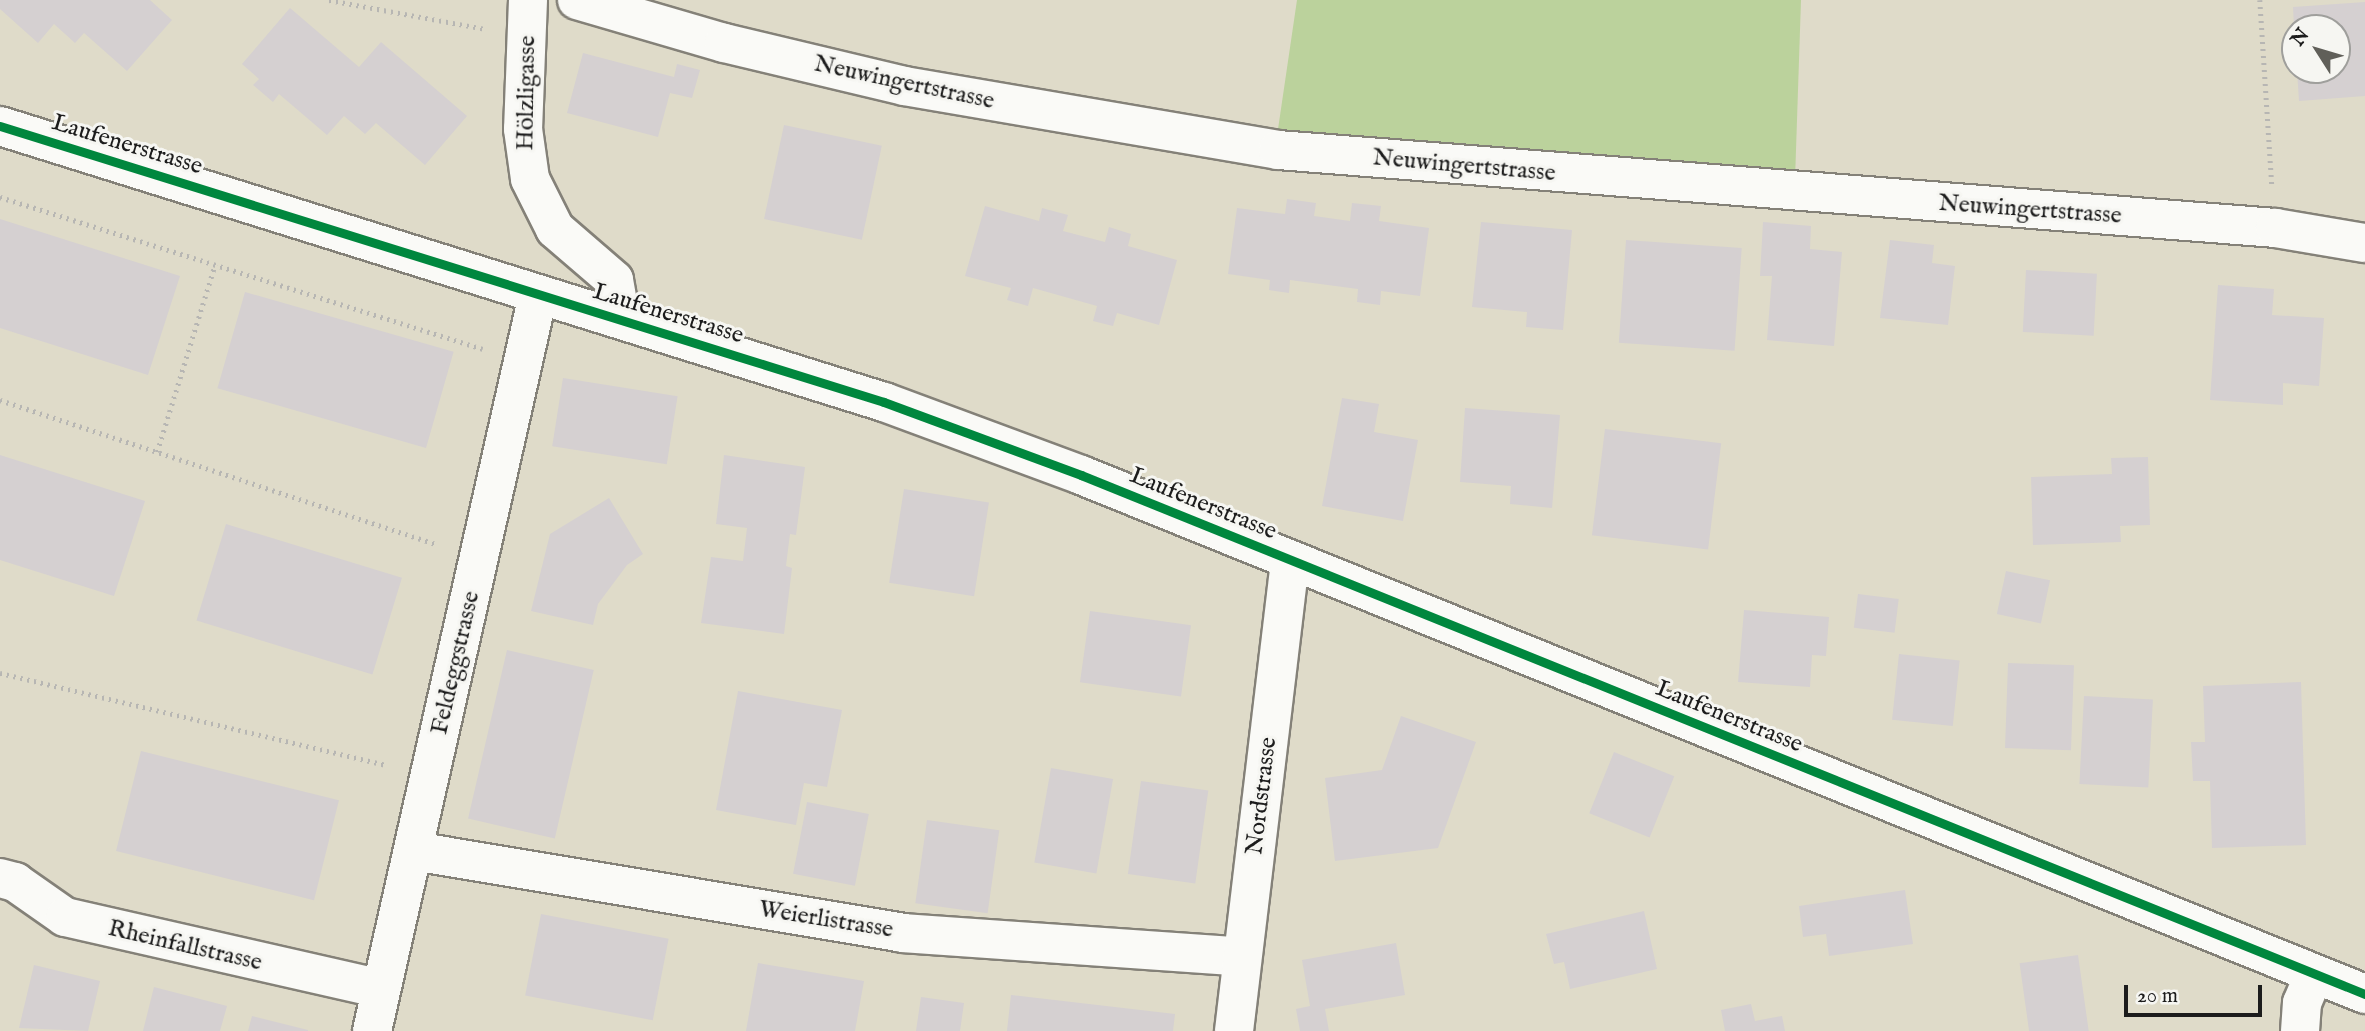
<!DOCTYPE html>
<meta charset="utf-8">
<style>
body{margin:0}
#map{position:relative;width:2365px;height:1031px;overflow:hidden;background:#dfdbc9;font-family:"IM FELL English",serif}
div>[style]{position:absolute}
.green>*{inset:0;background:#bbd29c}
.building>*{inset:0;background:#d5d0d1;transform-origin:0 0}
.path>*{height:4.5px;margin-top:-2.25px;transform-origin:0;background:repeating-linear-gradient(90deg,#b7b6b3 0 2px,transparent 0 7px)}
.roads{filter:drop-shadow(2px 0 #848178) drop-shadow(-2px 0 #848178) drop-shadow(0 2px #848178) drop-shadow(0 -2px #848178)}
.minor>*{height:38px;margin:-19px;padding:0 19px;transform-origin:19px;border-radius:19px;background:#fafaf7}
.cycleway>*{height:9px;margin:-4.5px;padding:0 4.5px;transform-origin:4.5px;border-radius:4.5px;background:#00873e}
span{translate:-50% -50%;white-space:nowrap;text-align:center;line-height:1.15;-webkit-text-stroke:6px #f6f6f2;paint-order:stroke}
.street-label{font-size:24px;color:#1c1c1c}
.north{position:absolute;left:2281px;top:14px;width:70px;height:70px;box-sizing:border-box;background:#f6f6f2;border:2px solid #9f9f9c;border-radius:50%;rotate:307deg;font-size:19px;font-weight:700;line-height:28px;text-align:center;color:#1c1c1c}
.north::after{content:'';display:block;margin:auto;width:24px;height:32px;background:#605f59;clip-path:polygon(50% 0,100% 100%,50% 72%,0 100%)}
.scale{position:absolute;left:2124px;top:985px;width:138px;height:32px;box-sizing:border-box;border:4px solid #1c1c1c;border-top:0;padding-left:9px;font-size:21px;line-height:24px;white-space:nowrap;color:#1c1c1c;-webkit-text-stroke:5px #f6f6f2;paint-order:stroke}
</style>
<div id="map">
<div class="green">
<i style="clip-path:polygon(1297px 0,1801px 0,1795px 180px,1277px 136px)"></i>
</div>
<div class="building">
<i style="clip-path:polygon(0 0,150px 0,172px 20px,127px 71px,84px 33px,75px 43px,54px 24px,38px 43px,0 9px)"></i>
<i style="clip-path:polygon(2365px 2px,2365px 96px,2299px 101px,2297px 70px,2337px 70px,2337px 28px,2294px 28px,2293px 7px)"></i>
<i style="clip-path:polygon(290px 8px,359px 67px,381px 42px,467px 116px,425px 165px,376px 123px,365px 134px,344px 116px,327px 135px,279px 94px,273px 102px,253px 85px,259px 79px,242px 64px)"></i>
<i style="clip-path:polygon(583px 53px,674px 77px,677px 64px,700px 70px,692px 98px,670px 93px,658px 137px,567px 113px)"></i>
<i style="left:784px;top:125px;width:100px;height:96px;rotate:12deg"></i>
<i style="clip-path:polygon(1287px 199px,1316px 203px,1314px 216px,1350px 221px,1352px 203px,1381px 206px,1379px 221px,1429px 228px,1420px 296px,1381px 291px,1380px 305px,1357px 302px,1358px 289px,1290px 280px,1289px 293px,1269px 290px,1270px 280px,1228px 274px,1237px 208px,1285px 214px)"></i>
<i style="clip-path:polygon(985px 206px,1039px 221px,1042px 208px,1068px 215px,1063px 231px,1105px 242px,1109px 227px,1131px 234px,1128px 246px,1177px 260px,1159px 325px,1117px 313px,1113px 326px,1093px 321px,1097px 306px,1033px 288px,1028px 306px,1007px 300px,1011px 288px,965px 276px)"></i>
<i style="clip-path:polygon(0 219px,180px 276px,148px 375px,0 328px)"></i>
<i style="clip-path:polygon(1481px 222px,1572px 230px,1563px 330px,1526px 327px,1527px 312px,1472px 307px)"></i>
<i style="clip-path:polygon(1763px 222px,1811px 226px,1810px 249px,1842px 252px,1834px 346px,1767px 340px,1772px 276px,1760px 276px)"></i>
<i style="left:1626px;top:240px;width:116px;height:103px;rotate:4deg"></i>
<i style="clip-path:polygon(1890px 240px,1934px 245px,1932px 263px,1955px 266px,1948px 325px,1880px 318px)"></i>
<i style="left:2026px;top:270px;width:71px;height:62px;rotate:3deg"></i>
<i style="clip-path:polygon(2218px 285px,2274px 289px,2272px 315px,2324px 318px,2319px 386px,2283px 383px,2283px 405px,2210px 400px)"></i>
<i style="left:245px;top:292px;width:217px;height:100px;rotate:16deg"></i>
<i style="left:563px;top:378px;width:116px;height:69px;rotate:9deg"></i>
<i style="clip-path:polygon(1342px 398px,1379px 404px,1374px 432px,1418px 440px,1403px 521px,1322px 506px)"></i>
<i style="clip-path:polygon(1465px 408px,1560px 415px,1552px 508px,1510px 504px,1511px 486px,1460px 482px)"></i>
<i style="left:1605px;top:429px;width:117px;height:107px;rotate:7deg"></i>
<i style="clip-path:polygon(0 455px,145px 501px,114px 596px,0 560px)"></i>
<i style="clip-path:polygon(724px 455px,805px 467px,796px 535px,790px 534px,786px 566px,792px 568px,784px 634px,701px 623px,711px 557px,743px 561px,747px 528px,716px 524px)"></i>
<i style="clip-path:polygon(2148px 457px,2150px 525px,2120px 526px,2121px 542px,2033px 545px,2031px 477px,2112px 474px,2111px 458px)"></i>
<i style="left:904px;top:489px;width:86px;height:95px;rotate:9deg"></i>
<i style="clip-path:polygon(609px 498px,643px 554px,627px 565px,598px 604px,593px 625px,531px 611px,550px 534px)"></i>
<i style="left:226px;top:524px;width:184px;height:101px;rotate:17deg"></i>
<i style="left:2006px;top:571px;width:45px;height:44px;rotate:12deg"></i>
<i style="left:1858px;top:594px;width:41px;height:34px;rotate:7deg"></i>
<i style="clip-path:polygon(1744px 610px,1829px 617px,1826px 656px,1812px 655px,1810px 687px,1738px 682px)"></i>
<i style="left:1090px;top:611px;width:102px;height:72px;rotate:8deg"></i>
<i style="left:507px;top:650px;width:89px;height:173px;rotate:13deg"></i>
<i style="left:1899px;top:654px;width:61px;height:66px;rotate:6deg"></i>
<i style="left:2008px;top:663px;width:66px;height:85px;rotate:2deg"></i>
<i style="clip-path:polygon(2301px 682px,2306px 845px,2212px 848px,2210px 781px,2193px 781px,2191px 742px,2205px 742px,2203px 686px)"></i>
<i style="clip-path:polygon(738px 691px,842px 710px,827px 787px,804px 783px,796px 825px,716px 810px)"></i>
<i style="left:2084px;top:696px;width:69px;height:88px;rotate:3deg"></i>
<i style="clip-path:polygon(1401px 716px,1476px 742px,1438px 848px,1335px 861px,1325px 778px,1382px 770px)"></i>
<i style="left:141px;top:751px;width:204px;height:103px;rotate:14deg"></i>
<i style="left:1614px;top:752px;width:65px;height:66px;rotate:22deg"></i>
<i style="left:1051px;top:768px;width:63px;height:96px;rotate:10deg"></i>
<i style="left:1141px;top:781px;width:68px;height:94px;rotate:8deg"></i>
<i style="left:807px;top:802px;width:63px;height:73px;rotate:11deg"></i>
<i style="left:927px;top:820px;width:73px;height:84px;rotate:8deg"></i>
<i style="clip-path:polygon(1905px 890px,1913px 944px,1829px 956px,1826px 934px,1803px 937px,1799px 906px)"></i>
<i style="clip-path:polygon(1644px 911px,1657px 969px,1570px 989px,1564px 962px,1554px 964px,1546px 934px)"></i>
<i style="left:541px;top:914px;width:130px;height:83px;rotate:11deg"></i>
<i style="clip-path:polygon(1396px 943px,1405px 995px,1325px 1009px,1329px 1031px,1300px 1031px,1296px 1009px,1310px 1006px,1302px 960px)"></i>
<i style="left:2078px;top:955px;width:77px;height:59px;rotate:82deg"></i>
<i style="clip-path:polygon(758px 963px,864px 981px,855px 1031px,746px 1031px)"></i>
<i style="clip-path:polygon(34px 965px,100px 981px,88px 1031px,19px 1028px)"></i>
<i style="clip-path:polygon(154px 987px,227px 1006px,220px 1031px,143px 1031px)"></i>
<i style="clip-path:polygon(1011px 995px,1175px 1014px,1173px 1031px,1007px 1031px)"></i>
<i style="clip-path:polygon(921px 997px,964px 1003px,960px 1031px,916px 1031px)"></i>
<i style="clip-path:polygon(1751px 1004px,1755px 1021px,1782px 1016px,1785px 1031px,1725px 1031px,1721px 1010px)"></i>
<i style="clip-path:polygon(252px 1016px,308px 1030px,308px 1031px,248px 1031px)"></i>
</div>
<div class="path">
<i style="left:329px;top:0;width:160px;rotate:10.5deg"></i>
<i style="left:2260px;top:0;width:185px;rotate:86.3deg"></i>
<i style="left:0;top:197px;width:506px;rotate:17.47deg"></i>
<i style="left:0;top:400px;width:461px;rotate:18.3deg"></i>
<i style="left:157px;top:452px;width:196px;rotate:-72.8deg"></i>
<i style="left:0;top:673px;width:398px;rotate:13.4deg"></i>
</div>
<div class="roads">
<div class="minor">
<i style="left:528px;top:0;width:129px;rotate:92.2deg"></i>
<i style="left:523px;top:129px;width:50px;rotate:82deg"></i>
<i style="left:530px;top:179px;width:56px;rotate:63.4deg"></i>
<i style="left:555px;top:229px;width:78px;rotate:40.8deg"></i>
<i style="left:614px;top:280px;width:40px;rotate:80deg"></i>
<i style="left:577px;top:0;width:153px;rotate:16.3deg"></i>
<i style="left:724px;top:43px;width:185px;rotate:13.4deg"></i>
<i style="left:904px;top:86px;width:379px;rotate:9.7deg"></i>
<i style="left:1278px;top:150px;width:1000px;rotate:4.47deg"></i>
<i style="left:2275px;top:228px;width:91px;rotate:9.5deg"></i>
<i style="left:0;top:126px;width:926px;rotate:17.34deg"></i>
<i style="left:884px;top:402px;width:210px;rotate:20.3deg"></i>
<i style="left:1081px;top:475px;width:1385px;rotate:22.01deg"></i>
<i style="left:414px;top:851px;width:496px;rotate:9.5deg"></i>
<i style="left:903px;top:933px;width:340px;rotate:4deg"></i>
<i style="left:0;top:878px;width:16px;rotate:15deg"></i>
<i style="left:15px;top:882px;width:61px;rotate:35deg"></i>
<i style="left:65px;top:917px;width:324px;rotate:12.8deg"></i>
<i style="left:372px;top:1031px;width:754px;rotate:-77.29deg"></i>
<i style="left:1234px;top:1031px;width:474px;rotate:-83.2deg"></i>
<i style="left:2300px;top:1031px;width:28px;rotate:-86deg"></i>
<i style="left:2302px;top:1003px;width:30px;rotate:-67deg"></i>
</div>
</div>
<div class="cycleway">
<i style="left:0;top:126px;width:926px;rotate:17.34deg"></i>
<i style="left:884px;top:402px;width:210px;rotate:20.3deg"></i>
<i style="left:1081px;top:475px;width:1385px;rotate:22.01deg"></i>
</div>
<div class="street-label">
<span style="left:904px;top:83px;rotate:12deg">Neuwingertstrasse</span>
<span style="left:527px;top:93px;rotate:-89deg">Hölzligasse</span>
<span style="left:127px;top:145px;rotate:17deg">Laufenerstrasse</span>
<span style="left:1464px;top:166px;rotate:5deg">Neuwingertstrasse</span>
<span style="left:2030px;top:210px;rotate:4deg">Neuwingertstrasse</span>
<span style="left:668px;top:314px;rotate:17deg">Laufenerstrasse</span>
<span style="left:1203px;top:504px;rotate:22deg">Laufenerstrasse</span>
<span style="left:456px;top:663px;rotate:-77deg">Feldeggstrasse</span>
<span style="left:1729px;top:717px;rotate:22deg">Laufenerstrasse</span>
<span style="left:1262px;top:796px;rotate:-83deg">Nordstrasse</span>
<span style="left:826px;top:920px;rotate:9deg">Weierlistrasse</span>
<span style="left:185px;top:946px;rotate:13deg">Rheinfallstrasse</span>
</div>
<div class="north">N</div>
<div class="scale">20 m</div>
</div>
